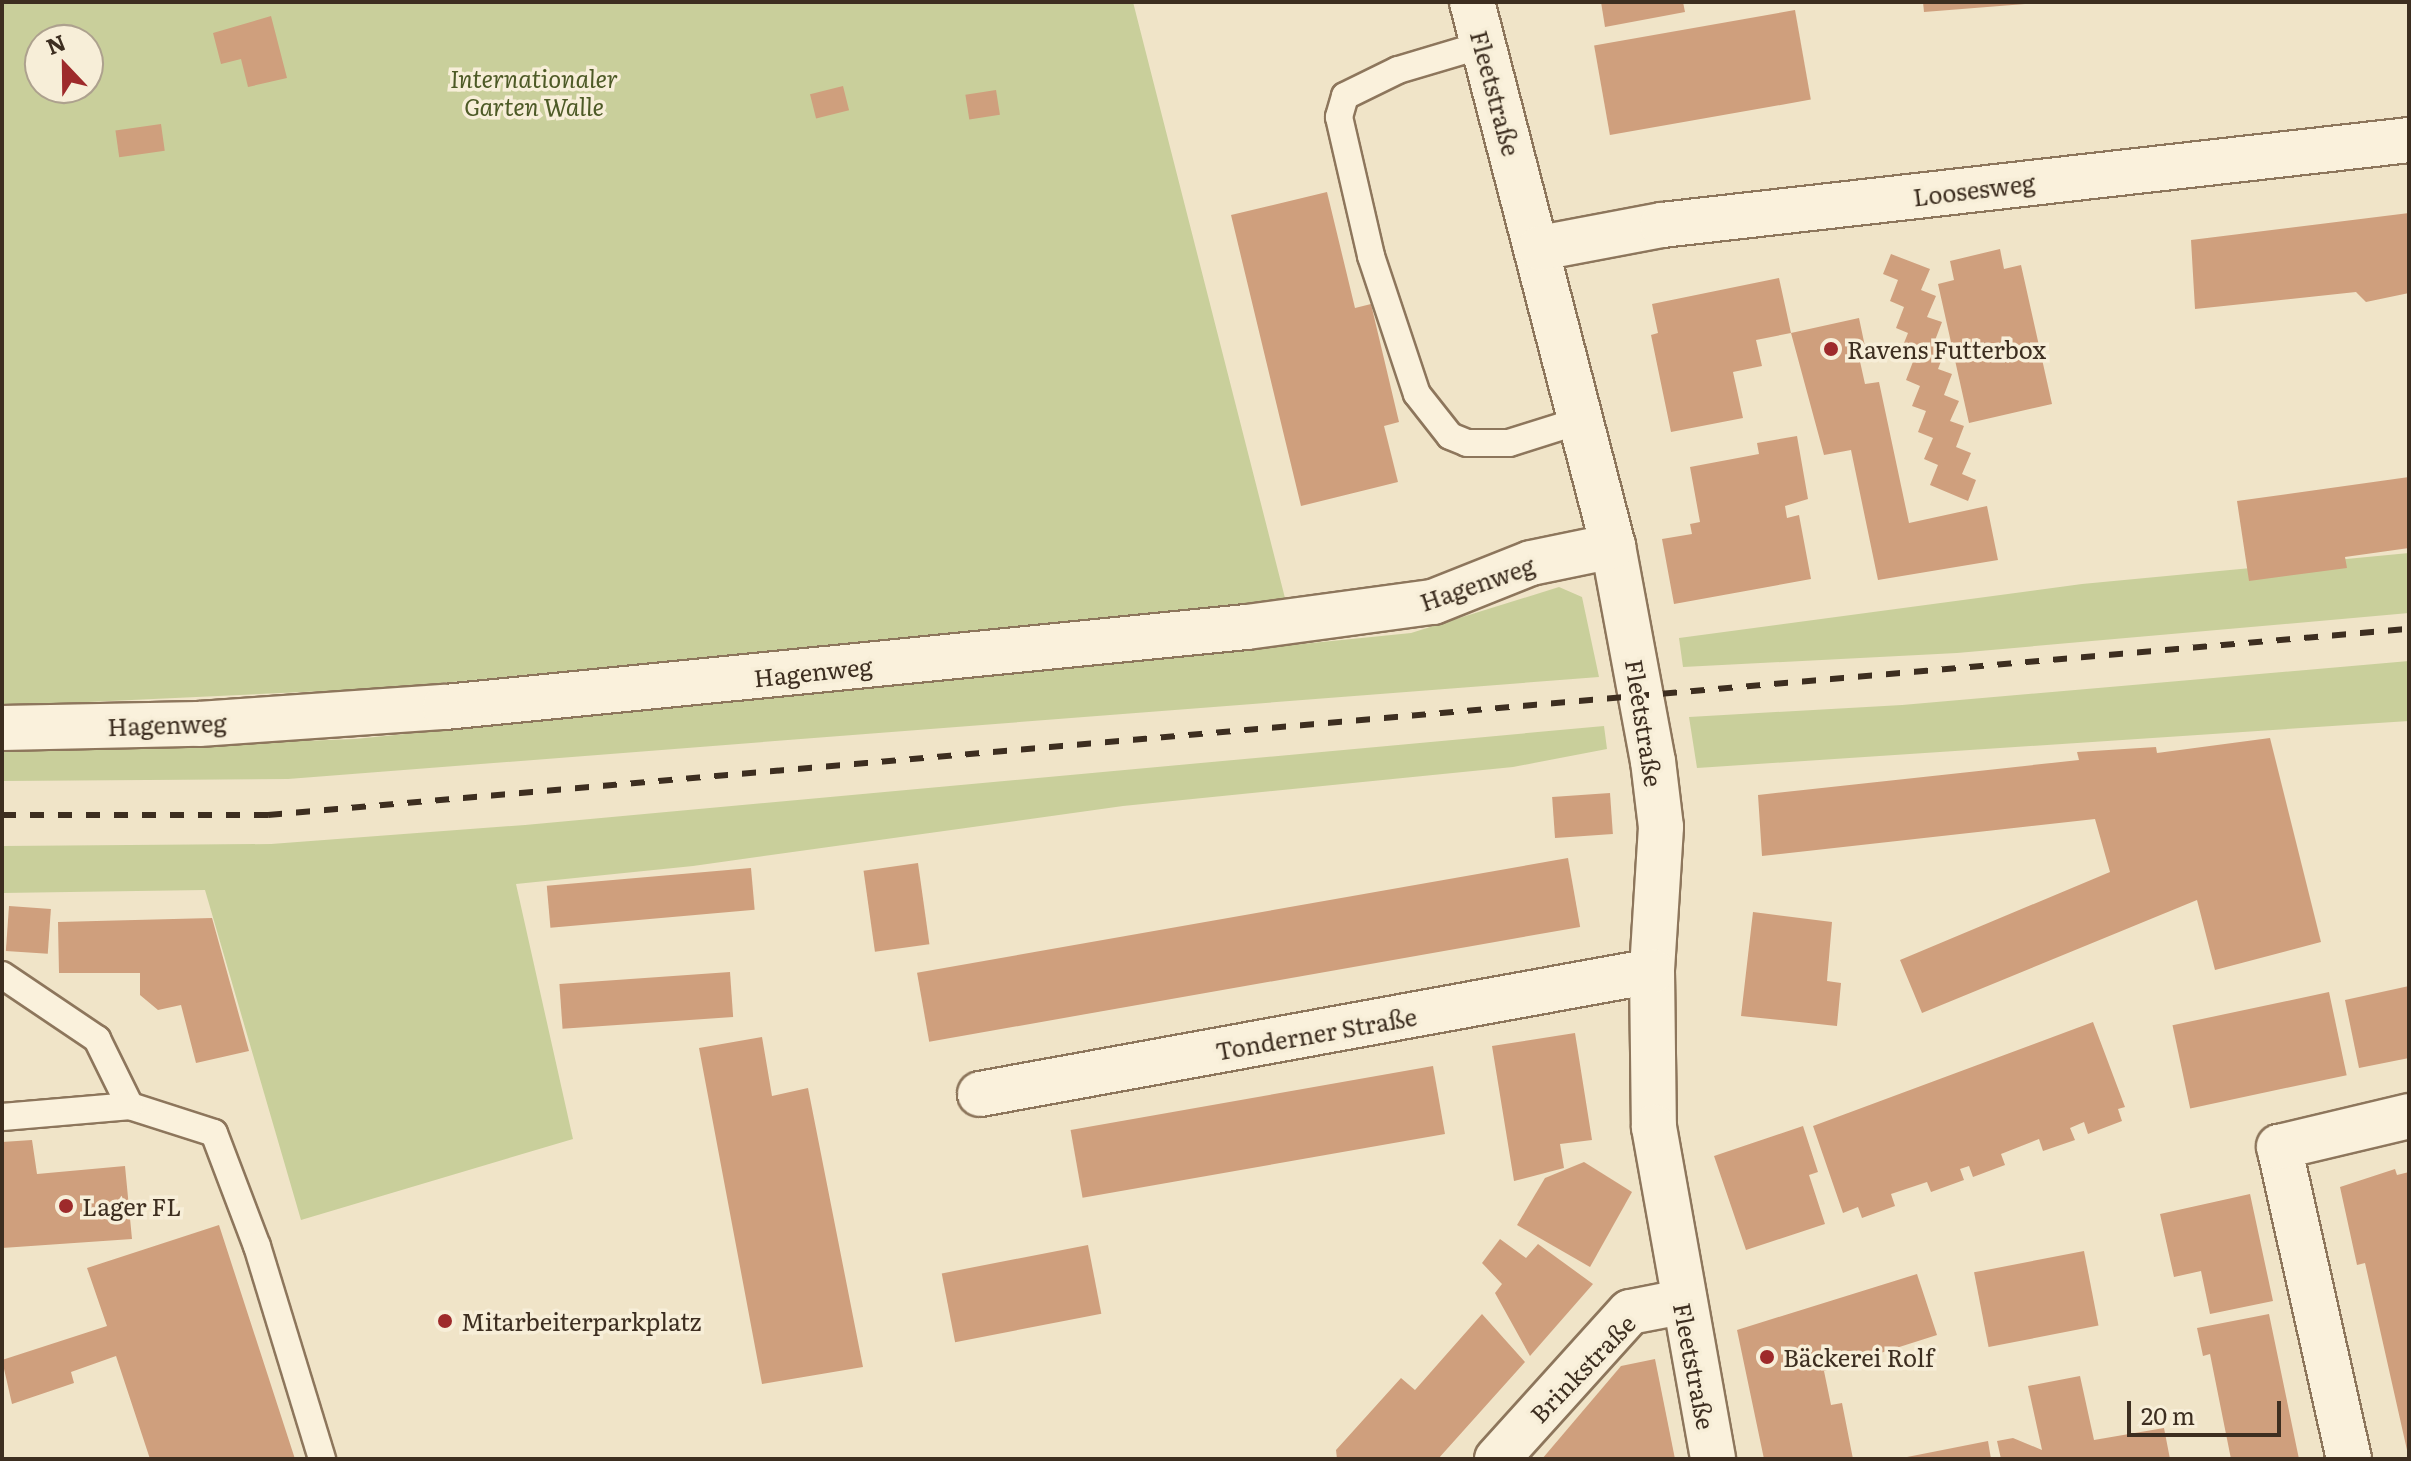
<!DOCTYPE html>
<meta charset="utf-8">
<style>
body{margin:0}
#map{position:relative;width:2411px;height:1461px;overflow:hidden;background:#f0e4c8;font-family:Literata,serif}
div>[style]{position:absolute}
.green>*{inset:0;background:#c9cf9b}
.building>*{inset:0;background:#cf9f7d;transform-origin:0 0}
.roads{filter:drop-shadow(2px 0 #8d765c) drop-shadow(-2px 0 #8d765c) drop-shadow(0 2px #8d765c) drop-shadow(0 -2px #8d765c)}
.service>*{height:26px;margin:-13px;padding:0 13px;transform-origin:13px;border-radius:13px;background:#faf1dc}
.minor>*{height:44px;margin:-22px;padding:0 22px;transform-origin:22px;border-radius:22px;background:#faf1dc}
.rail>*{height:6px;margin-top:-3px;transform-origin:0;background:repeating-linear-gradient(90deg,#3d2e20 0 14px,transparent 0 28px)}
.dots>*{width:22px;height:22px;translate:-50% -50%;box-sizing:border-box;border:4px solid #f7eed8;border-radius:50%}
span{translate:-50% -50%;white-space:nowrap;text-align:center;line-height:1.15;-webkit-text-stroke:7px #f7eed8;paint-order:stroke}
.park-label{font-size:24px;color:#4d5a26;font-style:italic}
.street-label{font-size:24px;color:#3d2e20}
.poi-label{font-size:24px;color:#3d2e20}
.left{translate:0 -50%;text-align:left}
.frame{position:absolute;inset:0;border:4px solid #3d2e20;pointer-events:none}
.north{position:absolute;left:24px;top:24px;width:80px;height:80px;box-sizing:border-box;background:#f7eed8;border:2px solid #ada18e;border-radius:50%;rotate:338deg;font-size:22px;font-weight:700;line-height:32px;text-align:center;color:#3d2e20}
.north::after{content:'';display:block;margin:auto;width:28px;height:36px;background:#9e2a2b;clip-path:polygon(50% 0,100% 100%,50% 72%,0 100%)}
.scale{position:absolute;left:2127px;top:1401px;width:154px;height:36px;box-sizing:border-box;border:4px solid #3d2e20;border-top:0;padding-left:10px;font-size:24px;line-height:28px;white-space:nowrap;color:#3d2e20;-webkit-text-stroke:6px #f7eed8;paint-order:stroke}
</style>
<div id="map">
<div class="green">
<i style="clip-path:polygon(evenodd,2px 2px,1133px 2px,1286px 602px,389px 688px,2px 706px,2px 2px,40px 40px,88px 40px,88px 88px,40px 88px,40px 40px)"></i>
<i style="clip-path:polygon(2409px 553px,2409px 613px,1957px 653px,1683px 667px,1679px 638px,2082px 584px)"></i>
<i style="clip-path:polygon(1559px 587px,1582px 597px,1599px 677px,288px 779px,2px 781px,2px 752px,355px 739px,1411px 633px)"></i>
<i style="clip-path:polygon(2409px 661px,2409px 721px,1697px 768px,1689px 717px,1902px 705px)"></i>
<i style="clip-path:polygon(1604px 726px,1607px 749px,1513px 767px,1123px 806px,693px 866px,516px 884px,573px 1139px,301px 1220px,205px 890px,2px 893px,2px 846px,271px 844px,525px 825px)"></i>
</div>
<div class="building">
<i style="clip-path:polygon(1601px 2px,1683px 2px,1685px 12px,1605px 27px)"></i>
<i style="clip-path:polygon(1923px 2px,2025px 2px,2025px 4px,1924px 12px)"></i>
<i style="left:1795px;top:10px;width:91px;height:204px;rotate:80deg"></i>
<i style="clip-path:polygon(271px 16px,287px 78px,248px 87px,241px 59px,221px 64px,213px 33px)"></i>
<i style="left:843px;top:86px;width:25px;height:34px;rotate:76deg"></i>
<i style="left:996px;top:90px;width:25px;height:31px;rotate:81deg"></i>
<i style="left:161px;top:124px;width:27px;height:46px;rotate:82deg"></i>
<i style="clip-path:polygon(1327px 192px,1355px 308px,1371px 304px,1399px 422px,1384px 426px,1398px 482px,1301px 506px,1231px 215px)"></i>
<i style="clip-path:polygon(2409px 213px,2409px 293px,2366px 302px,2356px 292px,2195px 309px,2191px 240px)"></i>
<i style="clip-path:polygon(2000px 249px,2004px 269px,2021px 265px,2052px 404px,1969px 423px,1938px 284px,1954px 280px,1950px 261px)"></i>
<i style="clip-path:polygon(1891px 254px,1930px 269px,1921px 290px,1936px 296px,1927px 317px,1942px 322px,1934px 343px,1946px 348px,1938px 369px,1952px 374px,1944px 395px,1959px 401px,1950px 421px,1964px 426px,1956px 447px,1971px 453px,1962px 474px,1976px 480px,1968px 501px,1930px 485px,1938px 465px,1924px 459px,1933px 438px,1918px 432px,1926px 411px,1912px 406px,1920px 386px,1906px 380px,1914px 359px,1900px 353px,1908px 333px,1896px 328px,1904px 307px,1890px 301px,1898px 280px,1883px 274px)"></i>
<i style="clip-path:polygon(1779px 278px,1791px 333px,1756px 340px,1762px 366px,1733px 372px,1743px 418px,1671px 432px,1651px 335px,1658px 333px,1652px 304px)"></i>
<i style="clip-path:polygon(1859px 318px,1867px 356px,1859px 357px,1865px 384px,1879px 382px,1909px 523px,1987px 506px,1998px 560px,1878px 580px,1851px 450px,1824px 455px,1791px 333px)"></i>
<i style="clip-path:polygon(1797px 436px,1808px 499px,1785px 506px,1787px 518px,1799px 515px,1811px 579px,1674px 604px,1662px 539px,1692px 534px,1690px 524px,1700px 522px,1690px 467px,1759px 454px,1757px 443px)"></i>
<i style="clip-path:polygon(2409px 477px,2409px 548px,2345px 557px,2347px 568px,2249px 581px,2237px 501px)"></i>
<i style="clip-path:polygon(2270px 738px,2321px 942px,2215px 970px,2197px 900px,1922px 1013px,1900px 960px,2110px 872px,2095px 819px,1762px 856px,1758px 795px,2079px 760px,2077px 752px,2156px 747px,2157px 753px)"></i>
<i style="left:1610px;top:793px;width:41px;height:58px;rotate:86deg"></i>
<i style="left:1568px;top:858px;width:70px;height:661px;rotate:80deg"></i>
<i style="left:918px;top:863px;width:82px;height:55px;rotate:82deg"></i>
<i style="left:751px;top:868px;width:42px;height:205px;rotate:85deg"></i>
<i style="left:9px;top:906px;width:42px;height:45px;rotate:4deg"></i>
<i style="clip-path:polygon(1753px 912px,1832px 922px,1827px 981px,1841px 983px,1837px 1026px,1741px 1016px)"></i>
<i style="clip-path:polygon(212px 918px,249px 1051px,196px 1063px,181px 1005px,158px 1010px,140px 995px,140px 973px,59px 973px,58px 922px)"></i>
<i style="left:730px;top:972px;width:45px;height:171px;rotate:86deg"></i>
<i style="clip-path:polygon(2409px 986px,2409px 1058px,2359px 1068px,2345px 1000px)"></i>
<i style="left:2329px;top:992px;width:85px;height:160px;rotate:78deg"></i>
<i style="clip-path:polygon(2093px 1022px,2125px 1107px,2118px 1109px,2122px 1121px,2088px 1134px,2084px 1122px,2070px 1128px,2075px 1140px,2043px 1151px,2039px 1139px,2001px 1154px,2005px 1165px,1973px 1177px,1969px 1166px,1960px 1169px,1964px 1180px,1931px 1192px,1927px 1182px,1891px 1194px,1895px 1206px,1862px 1218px,1858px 1207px,1843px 1213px,1813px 1126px)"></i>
<i style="clip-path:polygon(1575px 1033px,1592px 1140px,1560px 1144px,1564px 1168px,1514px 1181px,1492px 1046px)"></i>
<i style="clip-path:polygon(762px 1037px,772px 1096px,808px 1088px,863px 1367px,762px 1384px,699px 1048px)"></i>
<i style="left:1433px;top:1066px;width:69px;height:368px;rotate:80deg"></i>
<i style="clip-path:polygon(1803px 1126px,1818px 1172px,1809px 1175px,1825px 1224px,1746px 1250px,1714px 1156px)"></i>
<i style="clip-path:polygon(32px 1140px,37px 1174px,125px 1166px,132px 1239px,2px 1248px,2px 1142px)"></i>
<i style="clip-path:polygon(1584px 1162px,1632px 1192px,1590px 1267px,1517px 1225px,1545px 1178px)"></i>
<i style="clip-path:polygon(2395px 1169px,2397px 1175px,2409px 1172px,2409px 1459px,2365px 1263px,2357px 1265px,2340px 1187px)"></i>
<i style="clip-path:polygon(2250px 1194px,2273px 1301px,2210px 1314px,2201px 1271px,2174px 1277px,2160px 1214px)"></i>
<i style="clip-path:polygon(219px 1225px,295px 1459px,150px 1459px,116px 1356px,71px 1372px,74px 1383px,12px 1404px,2px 1360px,107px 1326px,87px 1268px)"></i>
<i style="clip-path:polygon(1500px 1239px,1526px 1258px,1538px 1244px,1593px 1284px,1530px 1356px,1495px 1293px,1502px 1284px,1482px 1263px)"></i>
<i style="left:1088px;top:1245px;width:70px;height:149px;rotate:79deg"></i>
<i style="left:2084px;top:1251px;width:76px;height:112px;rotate:79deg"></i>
<i style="clip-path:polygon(1917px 1274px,1937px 1335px,1824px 1371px,1831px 1405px,1842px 1403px,1853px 1459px,1764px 1459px,1737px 1330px)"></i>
<i style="clip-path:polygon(1482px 1314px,1525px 1362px,1438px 1459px,1337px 1459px,1336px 1450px,1401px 1378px,1415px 1390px)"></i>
<i style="clip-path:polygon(2269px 1314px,2299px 1459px,2231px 1459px,2210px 1354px,2203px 1356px,2197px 1328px)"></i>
<i style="clip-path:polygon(1655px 1359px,1675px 1459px,1542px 1459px,1621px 1366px)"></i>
<i style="clip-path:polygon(2080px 1376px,2094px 1440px,2164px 1428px,2170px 1459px,2001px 1459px,1997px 1441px,2013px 1438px,2042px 1450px,2028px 1386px)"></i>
<i style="clip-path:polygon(1988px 1441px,1991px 1459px,1902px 1459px,1902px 1458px)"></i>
</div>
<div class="roads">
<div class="service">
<i style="left:1482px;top:45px;width:88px;rotate:163.4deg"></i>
<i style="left:1398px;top:70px;width:59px;rotate:153.9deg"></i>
<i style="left:1345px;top:96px;width:22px;rotate:106deg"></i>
<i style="left:1339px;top:117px;width:143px;rotate:77deg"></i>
<i style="left:1371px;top:256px;width:145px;rotate:71.6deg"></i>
<i style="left:1417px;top:394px;width:53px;rotate:51.8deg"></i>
<i style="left:1450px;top:436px;width:18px;rotate:22deg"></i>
<i style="left:1467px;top:443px;width:42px"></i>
<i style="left:1509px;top:443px;width:77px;rotate:-17.5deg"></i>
<i style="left:2px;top:975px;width:115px;rotate:34deg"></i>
<i style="left:97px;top:1039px;width:75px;rotate:63.8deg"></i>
<i style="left:130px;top:1106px;width:88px;rotate:17.8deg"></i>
<i style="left:214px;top:1133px;width:121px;rotate:69.2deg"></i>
<i style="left:257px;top:1246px;width:223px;rotate:73deg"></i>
<i style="left:2px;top:1117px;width:128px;rotate:-4.9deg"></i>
</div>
<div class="minor">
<i style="left:1472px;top:2px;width:562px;rotate:75.47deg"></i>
<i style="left:1613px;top:546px;width:219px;rotate:79.5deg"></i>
<i style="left:1653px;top:761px;width:66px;rotate:83.1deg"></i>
<i style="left:1661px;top:827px;width:144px;rotate:93.6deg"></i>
<i style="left:1652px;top:971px;width:156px;rotate:89.3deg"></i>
<i style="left:1654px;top:1127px;width:337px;rotate:79.9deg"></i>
<i style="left:1540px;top:248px;width:124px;rotate:-10.7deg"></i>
<i style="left:1662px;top:225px;width:752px;rotate:-6.49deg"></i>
<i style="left:2px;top:728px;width:197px;rotate:-1.2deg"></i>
<i style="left:199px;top:724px;width:247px;rotate:-4deg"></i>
<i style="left:445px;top:707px;width:806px;rotate:-5.7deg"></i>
<i style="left:1247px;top:627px;width:188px;rotate:-7.7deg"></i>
<i style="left:1433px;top:602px;width:105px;rotate:-21.7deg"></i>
<i style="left:1531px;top:563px;width:84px;rotate:-11.7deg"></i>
<i style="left:980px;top:1094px;width:683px;rotate:-10.37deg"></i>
<i style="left:1497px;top:1459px;width:198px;rotate:-47.9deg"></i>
<i style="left:1630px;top:1312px;width:53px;rotate:-10.9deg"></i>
<i style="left:2349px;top:1459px;width:320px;rotate:-102.6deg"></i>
<i style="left:2279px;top:1147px;width:134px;rotate:-13.4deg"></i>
</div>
</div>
<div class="rail">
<i style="left:2px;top:815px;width:266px"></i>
<i style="left:268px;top:815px;width:2149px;rotate:-4.97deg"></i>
</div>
<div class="dots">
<i style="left:1831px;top:349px;background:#9e2a2b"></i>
<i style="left:66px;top:1206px;background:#9e2a2b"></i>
<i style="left:445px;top:1321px;background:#9e2a2b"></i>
<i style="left:1767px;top:1357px;background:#9e2a2b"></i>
</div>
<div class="park-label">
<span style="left:534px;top:92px">Internationaler<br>Garten Walle</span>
</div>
<div class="street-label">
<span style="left:1496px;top:93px;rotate:75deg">Fleetstraße</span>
<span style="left:1974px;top:189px;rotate:-7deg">Loosesweg</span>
<span style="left:1477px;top:583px;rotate:-19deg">Hagenweg</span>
<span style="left:813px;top:671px;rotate:-6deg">Hagenweg</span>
<span style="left:1645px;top:723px;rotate:81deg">Fleetstraße</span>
<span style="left:167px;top:724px;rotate:-2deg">Hagenweg</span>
<span style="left:1316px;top:1033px;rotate:-10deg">Tonderner Straße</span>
<span style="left:1695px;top:1366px;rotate:79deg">Fleetstraße</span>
<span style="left:1582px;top:1368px;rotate:-46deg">Brinkstraße</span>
</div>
<div class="poi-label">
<span class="left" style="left:1847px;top:349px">Ravens Futterbox</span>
<span class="left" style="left:82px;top:1206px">Lager FL</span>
<span class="left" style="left:461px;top:1321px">Mitarbeiterparkplatz</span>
<span class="left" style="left:1783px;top:1357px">Bäckerei Rolf</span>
</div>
<div class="frame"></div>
<div class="north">N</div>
<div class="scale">20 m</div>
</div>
